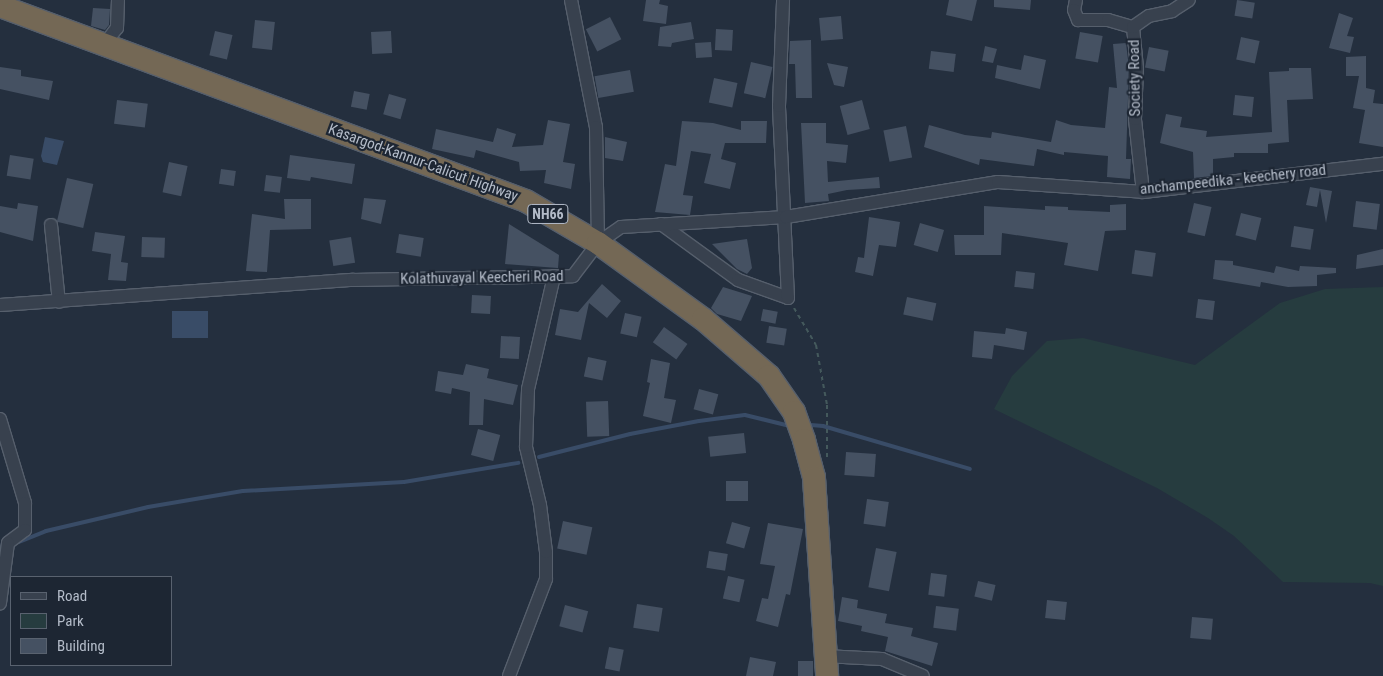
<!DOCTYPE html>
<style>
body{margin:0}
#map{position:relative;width:1383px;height:676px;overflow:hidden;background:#242f3e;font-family:"Roboto Condensed",sans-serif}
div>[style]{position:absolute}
.green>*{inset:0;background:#263c3f}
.water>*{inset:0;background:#394c67;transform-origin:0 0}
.stream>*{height:4px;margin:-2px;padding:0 2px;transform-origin:2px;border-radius:2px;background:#394c67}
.building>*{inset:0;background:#455162;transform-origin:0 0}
.path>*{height:2px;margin-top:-1px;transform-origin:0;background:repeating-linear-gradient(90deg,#44595c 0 4px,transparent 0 8px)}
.roads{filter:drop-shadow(1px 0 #565f6c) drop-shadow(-1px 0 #565f6c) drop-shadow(0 1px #565f6c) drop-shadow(0 -1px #565f6c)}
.street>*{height:12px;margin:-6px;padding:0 6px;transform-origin:6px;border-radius:6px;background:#38414e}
.highway>*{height:22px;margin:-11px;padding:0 11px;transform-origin:11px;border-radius:11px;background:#746855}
span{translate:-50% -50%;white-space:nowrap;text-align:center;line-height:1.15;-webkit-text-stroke:4.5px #1d2633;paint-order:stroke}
.shield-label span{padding:1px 4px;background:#1d2633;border:1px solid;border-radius:4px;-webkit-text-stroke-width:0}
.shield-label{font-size:14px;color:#b4bcc9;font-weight:700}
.street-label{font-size:15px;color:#b4bcc9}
.legend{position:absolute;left:10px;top:576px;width:162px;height:90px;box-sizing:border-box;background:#1d2633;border:1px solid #59626f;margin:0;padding:6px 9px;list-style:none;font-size:15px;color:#b4bcc9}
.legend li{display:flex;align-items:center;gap:10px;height:25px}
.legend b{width:25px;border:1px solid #59626f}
</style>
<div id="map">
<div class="green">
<i style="clip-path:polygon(1383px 287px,1383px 586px,1370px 583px,1283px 582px,1234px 536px,1208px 518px,1157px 488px,994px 409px,1012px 376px,1047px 341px,1083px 338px,1195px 365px,1280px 303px,1325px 289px)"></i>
</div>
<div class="water">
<i style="clip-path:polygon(45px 137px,64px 141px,57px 165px,43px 162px,41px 156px)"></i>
<i style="left:208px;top:311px;width:27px;height:36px;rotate:90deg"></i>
</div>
<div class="stream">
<i style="left:811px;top:425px;width:12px;rotate:5deg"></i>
<i style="left:823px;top:426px;width:153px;rotate:16.3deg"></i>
<i style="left:539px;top:457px;width:94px;rotate:-14.2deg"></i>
<i style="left:630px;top:434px;width:70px;rotate:-10.7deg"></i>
<i style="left:699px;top:421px;width:46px;rotate:-7.4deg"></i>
<i style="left:745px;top:415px;width:42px;rotate:13.7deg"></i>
<i style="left:19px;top:542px;width:29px;rotate:-22deg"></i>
<i style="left:46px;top:531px;width:105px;rotate:-13.2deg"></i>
<i style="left:148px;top:507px;width:96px;rotate:-9.6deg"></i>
<i style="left:243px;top:491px;width:161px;rotate:-3.2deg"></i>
<i style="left:404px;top:482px;width:116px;rotate:-9.5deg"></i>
</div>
<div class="building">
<i style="clip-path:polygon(646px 0,660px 0,659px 4px,668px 6px,666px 24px,643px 21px)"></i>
<i style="clip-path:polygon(949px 0,977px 0,972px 21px,946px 15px)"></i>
<i style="clip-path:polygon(994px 0,1031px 0,1030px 10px,994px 7px)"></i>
<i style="left:1237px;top:0;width:18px;height:16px;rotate:9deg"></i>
<i style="clip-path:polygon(93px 8px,110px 9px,109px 25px,105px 30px,91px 26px)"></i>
<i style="clip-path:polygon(1339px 13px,1353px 18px,1347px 36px,1354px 37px,1350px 53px,1329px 48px)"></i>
<i style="left:841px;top:16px;width:23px;height:22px;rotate:85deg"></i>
<i style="left:610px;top:17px;width:25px;height:27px;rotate:63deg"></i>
<i style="left:255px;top:20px;width:20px;height:28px;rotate:6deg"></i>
<i style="clip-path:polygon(691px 22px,694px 39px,672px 43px,671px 47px,658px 46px,660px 27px)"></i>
<i style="left:716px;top:29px;width:17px;height:21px;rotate:3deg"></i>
<i style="left:215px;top:31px;width:18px;height:25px;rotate:13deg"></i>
<i style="left:391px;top:31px;width:22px;height:20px;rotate:87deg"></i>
<i style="left:1080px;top:32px;width:23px;height:27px;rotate:10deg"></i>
<i style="left:1241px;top:37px;width:19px;height:23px;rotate:12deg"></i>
<i style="clip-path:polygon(811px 40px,812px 98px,796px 98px,795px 64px,789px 64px,790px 41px)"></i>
<i style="left:711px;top:42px;width:15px;height:16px;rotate:86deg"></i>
<i style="clip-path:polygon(1126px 43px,1129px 68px,1126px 159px,1131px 159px,1130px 179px,1107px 177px,1108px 156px,1064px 152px,1064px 155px,1037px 149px,1034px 166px,980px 159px,979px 165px,924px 147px,929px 125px,965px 135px,991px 138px,992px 132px,1051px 142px,1056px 120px,1071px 125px,1105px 128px,1109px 87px,1117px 88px,1113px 44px)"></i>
<i style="clip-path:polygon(985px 46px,997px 49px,993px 63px,982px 61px)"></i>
<i style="left:1149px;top:47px;width:20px;height:21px;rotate:11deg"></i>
<i style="left:931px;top:51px;width:25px;height:18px;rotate:7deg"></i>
<i style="clip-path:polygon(1024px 55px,1046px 60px,1040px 89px,995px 78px,997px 65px,1021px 70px)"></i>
<i style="clip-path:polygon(1366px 56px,1366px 88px,1375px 90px,1373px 103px,1383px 104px,1383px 147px,1359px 143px,1365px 110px,1353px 108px,1359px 76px,1346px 76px,1346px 57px)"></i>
<i style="left:751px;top:62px;width:22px;height:32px;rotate:13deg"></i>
<i style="clip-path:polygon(827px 63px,848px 67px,844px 87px,834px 85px)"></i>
<i style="clip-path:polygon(0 67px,21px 70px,21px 76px,53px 81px,49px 100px,0 89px)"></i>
<i style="clip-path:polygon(1289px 68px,1311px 68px,1313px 99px,1287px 100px,1289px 142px,1268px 144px,1268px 153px,1234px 153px,1234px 157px,1213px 159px,1213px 176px,1194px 178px,1193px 152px,1160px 143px,1166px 114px,1182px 117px,1180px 127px,1207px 131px,1206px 137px,1272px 132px,1269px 72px,1289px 71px)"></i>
<i style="left:630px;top:70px;width:22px;height:36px;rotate:80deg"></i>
<i style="left:714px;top:78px;width:24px;height:25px;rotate:12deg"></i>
<i style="left:354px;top:91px;width:16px;height:16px;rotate:11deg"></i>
<i style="left:389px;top:94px;width:18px;height:21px;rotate:16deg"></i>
<i style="left:1235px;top:95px;width:19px;height:20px;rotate:6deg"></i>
<i style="left:117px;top:100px;width:31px;height:24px;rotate:7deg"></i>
<i style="left:862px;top:100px;width:30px;height:23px;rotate:75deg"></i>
<i style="clip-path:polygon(548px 120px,570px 124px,563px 162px,575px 164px,571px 189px,544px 183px,546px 170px,520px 171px,519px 162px,476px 150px,474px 158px,432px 149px,436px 129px,493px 142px,497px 128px,516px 134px,512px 147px,543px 145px)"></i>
<i style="clip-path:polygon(682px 121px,713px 123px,741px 130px,741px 121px,767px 121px,766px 143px,725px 143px,721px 159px,736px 163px,730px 189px,704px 183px,711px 154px,691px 151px,683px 195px,693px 196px,690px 215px,655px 212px,665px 164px,676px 166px)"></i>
<i style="clip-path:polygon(801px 123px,826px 123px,826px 143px,848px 145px,846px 163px,827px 161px,828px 182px,879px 177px,880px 188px,847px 190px,828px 194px,829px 201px,805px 203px)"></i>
<i style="left:906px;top:126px;width:32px;height:23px;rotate:79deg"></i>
<i style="clip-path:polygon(605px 137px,627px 142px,623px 161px,605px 158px)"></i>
<i style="left:10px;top:155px;width:24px;height:21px;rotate:9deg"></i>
<i style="clip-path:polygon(290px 155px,355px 164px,352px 184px,311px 177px,310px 181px,287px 178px)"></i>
<i style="left:169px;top:162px;width:19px;height:31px;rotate:12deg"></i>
<i style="left:221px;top:169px;width:15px;height:15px;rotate:8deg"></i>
<i style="left:266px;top:175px;width:16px;height:16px;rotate:7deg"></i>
<i style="left:67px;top:178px;width:27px;height:45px;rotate:13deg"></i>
<i style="clip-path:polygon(1310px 187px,1332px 191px,1326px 223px,1320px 190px,1317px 207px,1306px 205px)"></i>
<i style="clip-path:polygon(364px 198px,386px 200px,381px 224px,361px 219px)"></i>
<i style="clip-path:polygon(284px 199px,311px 199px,311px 229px,270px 230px,267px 272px,246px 271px,252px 214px,285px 219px)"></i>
<i style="left:1356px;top:201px;width:24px;height:26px;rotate:7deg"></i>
<i style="clip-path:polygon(18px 203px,38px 206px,33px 241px,0 232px,0 206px,17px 209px)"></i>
<i style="left:1194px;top:203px;width:18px;height:30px;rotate:13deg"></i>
<i style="clip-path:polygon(1126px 204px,1126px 230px,1105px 231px,1098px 271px,1064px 265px,1068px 243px,1002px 233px,1001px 255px,955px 255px,954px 235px,984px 235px,984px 206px,1045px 210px,1045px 206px,1068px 207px,1068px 210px,1110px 212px,1110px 205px)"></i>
<i style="left:1241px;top:213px;width:21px;height:23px;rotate:14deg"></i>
<i style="clip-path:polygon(869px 217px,900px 222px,896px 247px,879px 245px,873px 276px,855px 272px,858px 257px,864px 258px)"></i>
<i style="left:920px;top:223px;width:25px;height:23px;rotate:16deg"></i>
<i style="clip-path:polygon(509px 224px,559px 255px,558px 268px,505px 264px)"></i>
<i style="left:1294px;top:226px;width:20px;height:21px;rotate:9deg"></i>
<i style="clip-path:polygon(95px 232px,125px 236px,121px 262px,128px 263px,126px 281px,108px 280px,111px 254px,92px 251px)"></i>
<i style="left:399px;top:234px;width:25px;height:19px;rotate:9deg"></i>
<i style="left:142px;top:237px;width:23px;height:20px;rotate:2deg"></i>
<i style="left:351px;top:237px;width:26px;height:22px;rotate:81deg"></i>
<i style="clip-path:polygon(747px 239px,752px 268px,747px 274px,737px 269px,712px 244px)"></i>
<i style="clip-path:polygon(1383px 249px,1383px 265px,1356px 269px,1357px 255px)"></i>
<i style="left:1135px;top:250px;width:21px;height:24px;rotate:8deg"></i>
<i style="clip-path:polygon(1215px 260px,1233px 261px,1233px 265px,1274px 273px,1276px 266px,1299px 271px,1300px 266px,1336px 268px,1336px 273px,1317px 275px,1317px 286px,1288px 287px,1261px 282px,1260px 287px,1213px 279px)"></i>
<i style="left:1016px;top:271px;width:19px;height:16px;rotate:6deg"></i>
<i style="clip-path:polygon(602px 284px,621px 301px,607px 318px,589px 303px,581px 340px,555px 335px,560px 309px,578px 312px)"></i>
<i style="clip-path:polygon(723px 287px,752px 296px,741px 321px,717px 314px,711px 308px)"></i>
<i style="left:472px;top:295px;width:19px;height:18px;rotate:3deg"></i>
<i style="left:907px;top:297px;width:30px;height:18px;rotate:12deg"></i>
<i style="left:1198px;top:299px;width:17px;height:19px;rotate:7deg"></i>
<i style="left:763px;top:309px;width:15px;height:12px;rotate:11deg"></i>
<i style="left:625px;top:313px;width:17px;height:21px;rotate:13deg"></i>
<i style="left:769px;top:326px;width:18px;height:17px;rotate:9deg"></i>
<i style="left:664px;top:327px;width:29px;height:19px;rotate:36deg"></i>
<i style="clip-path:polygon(1006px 328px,1027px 332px,1024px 350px,994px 345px,992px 359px,972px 357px,974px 331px,1005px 334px)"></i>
<i style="left:501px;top:336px;width:19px;height:22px;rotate:3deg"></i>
<i style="left:588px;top:357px;width:19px;height:20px;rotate:12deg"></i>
<i style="clip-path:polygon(651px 359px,670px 363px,664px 398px,676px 400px,671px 423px,643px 416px,650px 383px,647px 382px)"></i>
<i style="clip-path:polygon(466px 364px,489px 369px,487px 378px,518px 385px,513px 405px,484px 399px,483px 425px,469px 425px,470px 392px,452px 388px,451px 394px,435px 391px,438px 371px,463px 375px)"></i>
<i style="left:699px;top:389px;width:20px;height:21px;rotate:15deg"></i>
<i style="left:608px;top:401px;width:35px;height:22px;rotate:88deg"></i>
<i style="left:478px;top:429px;width:23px;height:27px;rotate:15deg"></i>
<i style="left:744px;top:433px;width:20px;height:36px;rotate:84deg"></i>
<i style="left:846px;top:452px;width:30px;height:23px;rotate:4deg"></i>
<i style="left:726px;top:481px;width:22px;height:20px"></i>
<i style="left:867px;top:499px;width:22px;height:25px;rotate:8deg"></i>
<i style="left:563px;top:521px;width:30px;height:28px;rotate:12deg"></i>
<i style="left:732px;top:522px;width:19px;height:22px;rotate:16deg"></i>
<i style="clip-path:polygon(768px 523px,803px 529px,790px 595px,786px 594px,778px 627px,756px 621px,762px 598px,768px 599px,775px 566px,760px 564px)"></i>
<i style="left:876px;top:548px;width:21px;height:40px;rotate:11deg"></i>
<i style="left:709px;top:551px;width:19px;height:17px;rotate:9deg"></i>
<i style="left:931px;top:573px;width:16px;height:22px;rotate:7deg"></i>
<i style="left:728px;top:576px;width:17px;height:23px;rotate:13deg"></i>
<i style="left:978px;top:581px;width:18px;height:16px;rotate:13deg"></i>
<i style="clip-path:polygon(842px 597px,858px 600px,857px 608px,887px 614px,885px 623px,913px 628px,911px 636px,938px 643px,932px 666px,885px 651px,888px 637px,861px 631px,862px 626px,838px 621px)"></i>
<i style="left:1047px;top:600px;width:20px;height:18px;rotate:6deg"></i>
<i style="left:637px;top:604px;width:26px;height:24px;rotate:9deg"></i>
<i style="left:565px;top:605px;width:24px;height:22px;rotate:15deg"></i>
<i style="left:936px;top:606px;width:23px;height:22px;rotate:7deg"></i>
<i style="left:1192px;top:617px;width:21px;height:21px;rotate:5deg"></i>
<i style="left:609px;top:647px;width:15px;height:22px;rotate:11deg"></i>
<i style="clip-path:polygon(750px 657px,776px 662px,773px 676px,746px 676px)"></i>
<i style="left:798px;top:661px;width:15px;height:15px"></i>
</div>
<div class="path">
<i style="left:794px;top:308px;width:43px;rotate:59.3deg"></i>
<i style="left:816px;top:345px;width:61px;rotate:79.6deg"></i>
<i style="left:827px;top:405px;width:54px;rotate:90deg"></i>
</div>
<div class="roads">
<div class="street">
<i style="left:571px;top:0;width:129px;rotate:78.9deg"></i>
<i style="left:596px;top:127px;width:116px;rotate:89deg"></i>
<i style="left:1076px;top:0;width:10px;rotate:101deg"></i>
<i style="left:1074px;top:10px;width:11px;rotate:68deg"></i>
<i style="left:1078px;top:20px;width:30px"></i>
<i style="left:1108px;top:20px;width:26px;rotate:16deg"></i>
<i style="left:104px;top:45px;width:21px;rotate:-53deg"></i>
<i style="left:117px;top:28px;width:28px;rotate:-88deg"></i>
<i style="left:1143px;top:192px;width:73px;rotate:-96.3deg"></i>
<i style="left:1135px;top:119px;width:51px;rotate:-87.8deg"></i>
<i style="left:1137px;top:68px;width:41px;rotate:-95.6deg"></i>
<i style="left:1133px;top:27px;width:19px;rotate:-35deg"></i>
<i style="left:1149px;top:16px;width:24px;rotate:-12deg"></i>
<i style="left:1172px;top:11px;width:20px;rotate:-33deg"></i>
<i style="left:661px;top:224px;width:95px;rotate:36deg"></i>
<i style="left:738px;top:280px;width:53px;rotate:19.8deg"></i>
<i style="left:788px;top:298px;width:192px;rotate:-92.7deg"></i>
<i style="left:779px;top:106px;width:106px;rotate:-87.8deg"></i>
<i style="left:51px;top:225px;width:77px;rotate:84.1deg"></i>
<i style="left:0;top:305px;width:354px;rotate:-4.1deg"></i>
<i style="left:353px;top:280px;width:220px;rotate:-1deg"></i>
<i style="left:573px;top:276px;width:41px;rotate:-52.9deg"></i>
<i style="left:598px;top:243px;width:28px;rotate:-35deg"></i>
<i style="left:621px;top:227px;width:165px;rotate:-3.5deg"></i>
<i style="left:786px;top:217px;width:215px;rotate:-9.4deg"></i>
<i style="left:998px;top:182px;width:145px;rotate:3.9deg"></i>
<i style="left:1143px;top:192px;width:242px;rotate:-6.7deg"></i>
<i style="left:0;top:419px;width:88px;rotate:73.4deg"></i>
<i style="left:25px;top:503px;width:27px;rotate:90deg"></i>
<i style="left:25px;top:530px;width:21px;rotate:143deg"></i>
<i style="left:8px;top:543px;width:61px;rotate:97.6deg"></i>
<i style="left:824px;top:656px;width:58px;rotate:3deg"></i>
<i style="left:882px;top:659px;width:44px;rotate:22.5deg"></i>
<i style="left:509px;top:676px;width:104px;rotate:-69.1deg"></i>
<i style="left:546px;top:579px;width:27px;rotate:-90deg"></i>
<i style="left:546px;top:552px;width:47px;rotate:-97.3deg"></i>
<i style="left:540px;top:505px;width:60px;rotate:-103.6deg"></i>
<i style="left:526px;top:447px;width:58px;rotate:-88deg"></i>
<i style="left:528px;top:389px;width:116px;rotate:-77deg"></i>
</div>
<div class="highway">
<i style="left:0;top:6px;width:561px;rotate:20.34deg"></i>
<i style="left:526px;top:201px;width:83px;rotate:30.3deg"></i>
<i style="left:598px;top:243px;width:130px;rotate:35.9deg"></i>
<i style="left:703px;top:319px;width:87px;rotate:40.8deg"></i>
<i style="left:769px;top:376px;width:44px;rotate:55.2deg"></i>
<i style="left:794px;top:412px;width:30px;rotate:70deg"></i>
<i style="left:804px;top:440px;width:39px;rotate:75deg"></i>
<i style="left:814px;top:478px;width:198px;rotate:86.2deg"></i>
</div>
</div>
<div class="shield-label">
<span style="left:548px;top:214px">NH66</span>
</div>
<div class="street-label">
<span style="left:1135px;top:78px;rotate:-91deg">Society Road</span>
<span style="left:423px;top:163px;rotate:20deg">Kasargod-Kannur-Calicut Highway</span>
<span style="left:1233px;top:180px;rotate:-6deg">anchampeedika - keechery road</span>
<span style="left:482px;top:278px;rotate:-1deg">Kolathuvayal Keecheri Road</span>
</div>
<ul class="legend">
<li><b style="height:6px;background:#38414e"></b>Road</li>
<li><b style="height:14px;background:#263c3f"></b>Park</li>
<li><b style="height:14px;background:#455162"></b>Building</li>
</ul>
</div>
